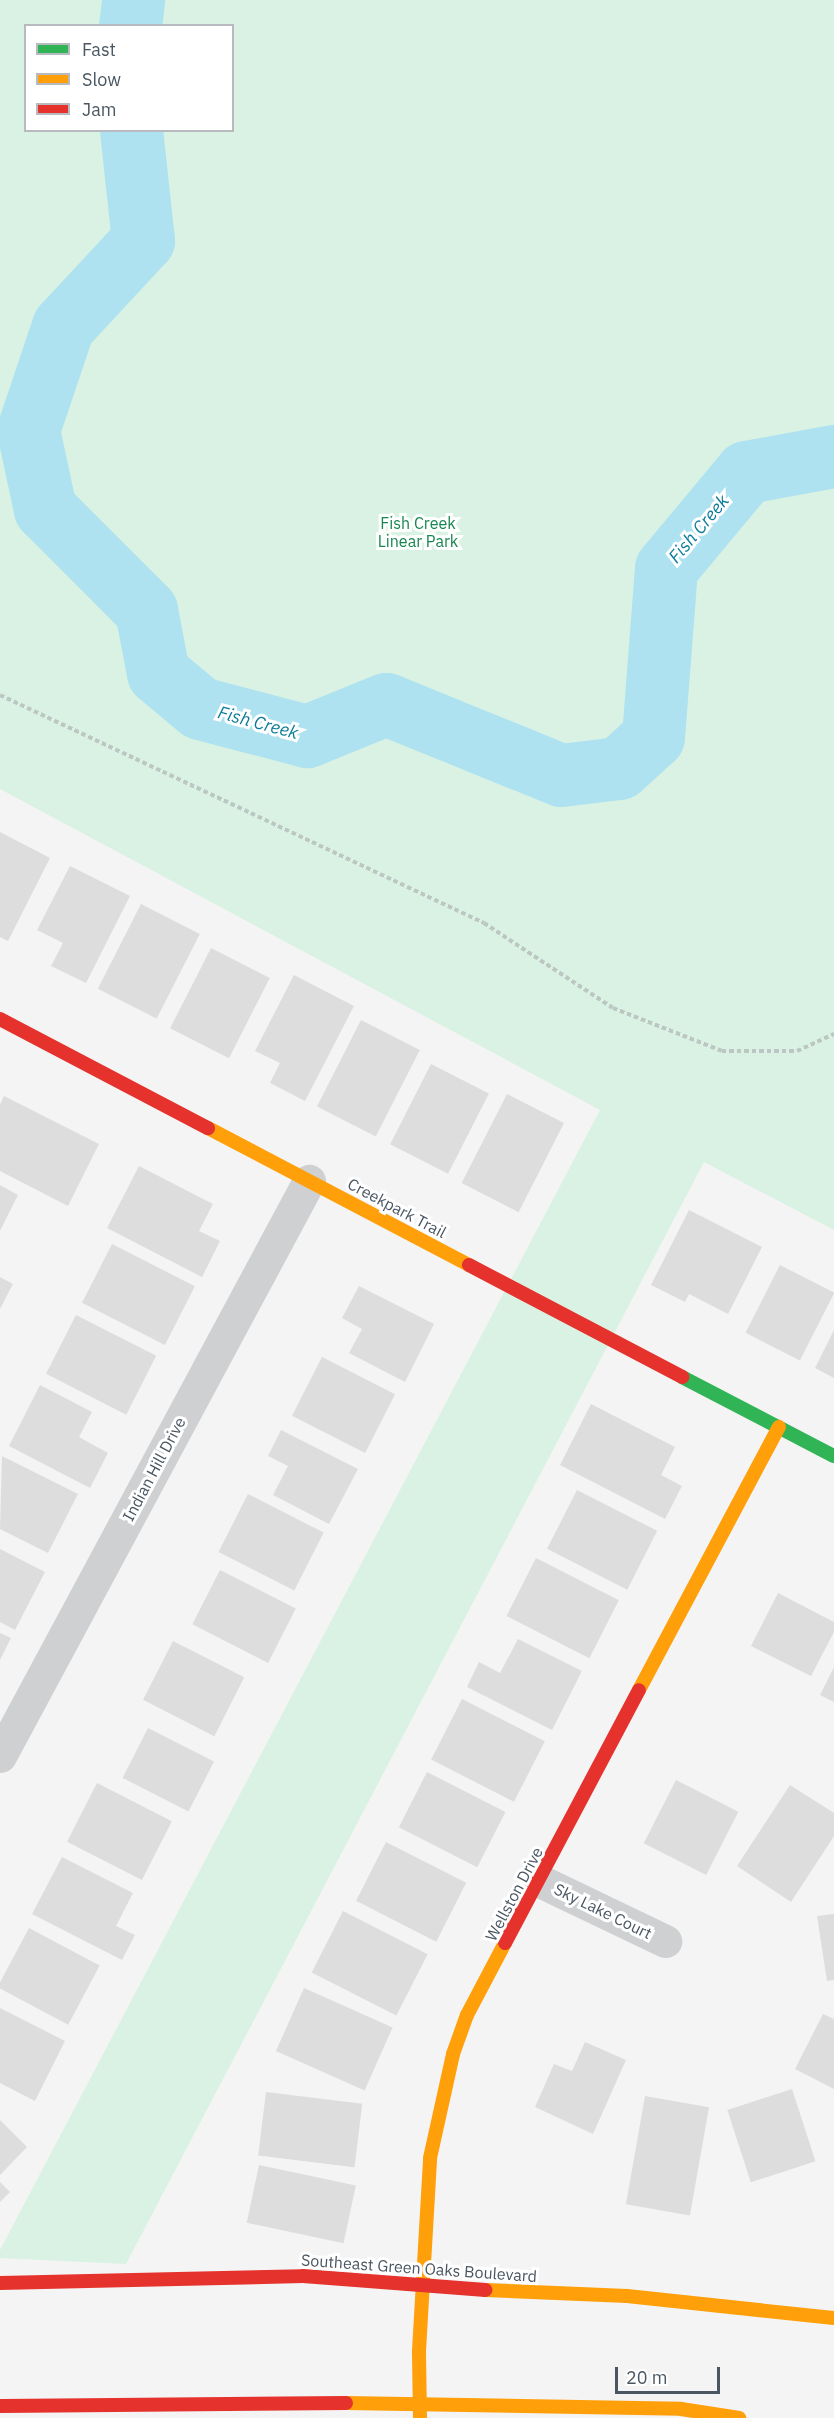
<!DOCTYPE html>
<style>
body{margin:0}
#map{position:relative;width:834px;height:2418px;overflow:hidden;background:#f4f4f4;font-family:"IBM Plex Sans",sans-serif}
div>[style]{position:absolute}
.green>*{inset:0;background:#d9f2e3}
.river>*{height:63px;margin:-31.5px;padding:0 31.5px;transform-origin:31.5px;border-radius:31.5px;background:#aee2f0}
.building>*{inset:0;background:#ddddde;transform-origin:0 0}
.path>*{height:4px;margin-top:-2px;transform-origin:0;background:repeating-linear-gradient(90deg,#bcc7c4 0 4.5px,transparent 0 7.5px)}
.street>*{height:33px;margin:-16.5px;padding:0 16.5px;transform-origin:16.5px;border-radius:16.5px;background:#ced0d2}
.fast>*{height:14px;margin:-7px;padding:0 7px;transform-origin:7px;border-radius:7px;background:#30b455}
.slow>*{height:14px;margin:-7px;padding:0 7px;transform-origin:7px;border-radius:7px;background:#ff9f0a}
.jam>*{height:14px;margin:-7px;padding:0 7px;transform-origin:7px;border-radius:7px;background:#e5322d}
span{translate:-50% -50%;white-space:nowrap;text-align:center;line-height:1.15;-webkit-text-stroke:6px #fff;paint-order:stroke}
.park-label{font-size:16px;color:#17864f}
.street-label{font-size:16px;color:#4a5661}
.water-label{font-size:18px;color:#0c7c9b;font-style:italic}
.legend{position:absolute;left:24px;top:24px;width:210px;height:108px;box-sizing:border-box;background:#fff;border:2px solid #b7bbc0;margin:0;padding:8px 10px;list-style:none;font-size:18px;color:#4a5661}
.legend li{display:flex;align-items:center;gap:12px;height:30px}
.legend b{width:30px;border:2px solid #b7bbc0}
.scale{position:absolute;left:615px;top:2367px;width:105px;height:27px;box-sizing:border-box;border:3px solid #4a5661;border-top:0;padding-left:8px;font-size:18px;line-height:21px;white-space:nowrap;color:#4a5661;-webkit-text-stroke:4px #fff;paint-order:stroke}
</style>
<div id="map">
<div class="green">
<i style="clip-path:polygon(evenodd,0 0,834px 0,834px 1230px,704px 1162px,126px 2264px,0 2258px,0 2250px,600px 1110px,0 789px,0 0,26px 26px,232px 26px,232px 130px,26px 130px,26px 26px)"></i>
</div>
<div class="river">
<i style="left:130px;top:26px;width:26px;rotate:-83deg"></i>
<i style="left:131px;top:130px;width:111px;rotate:83.8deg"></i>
<i style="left:143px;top:240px;width:117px;rotate:132.9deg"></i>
<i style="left:63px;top:326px;width:110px;rotate:108.6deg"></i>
<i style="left:28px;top:430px;width:81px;rotate:77.9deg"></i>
<i style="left:45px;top:509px;width:143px;rotate:45deg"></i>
<i style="left:146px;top:610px;width:64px;rotate:79.2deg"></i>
<i style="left:158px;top:673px;width:55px;rotate:39.8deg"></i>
<i style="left:200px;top:708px;width:111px;rotate:14.7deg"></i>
<i style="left:307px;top:736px;width:85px;rotate:-22.1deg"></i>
<i style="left:386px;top:704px;width:189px;rotate:22.1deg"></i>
<i style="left:561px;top:775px;width:58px;rotate:-6.9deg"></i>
<i style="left:619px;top:768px;width:46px;rotate:-42.4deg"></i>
<i style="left:653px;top:737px;width:169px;rotate:-85.6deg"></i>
<i style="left:666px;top:568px;width:125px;rotate:-50.2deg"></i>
<i style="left:746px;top:472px;width:89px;rotate:-10.3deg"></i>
</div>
<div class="building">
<i style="clip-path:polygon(0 832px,50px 858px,8px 941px,0 937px)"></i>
<i style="clip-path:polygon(70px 866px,130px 896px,86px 983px,51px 966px,63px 943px,37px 930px)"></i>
<i style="left:141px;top:904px;width:66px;height:95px;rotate:27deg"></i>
<i style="left:211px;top:948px;width:66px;height:90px;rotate:27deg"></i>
<i style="clip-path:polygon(294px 975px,354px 1006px,305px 1101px,270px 1083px,280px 1063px,255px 1051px)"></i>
<i style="left:361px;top:1020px;width:66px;height:97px;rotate:27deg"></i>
<i style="left:431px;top:1064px;width:65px;height:90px;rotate:27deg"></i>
<i style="left:507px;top:1094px;width:64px;height:100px;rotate:27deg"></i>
<i style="clip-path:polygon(4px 1096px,99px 1144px,68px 1206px,0 1171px,0 1105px)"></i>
<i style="clip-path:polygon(139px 1166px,213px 1204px,199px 1231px,220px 1241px,202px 1277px,107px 1228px)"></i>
<i style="clip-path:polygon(0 1185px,18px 1195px,0 1231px)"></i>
<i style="clip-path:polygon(689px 1210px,762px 1247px,728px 1314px,689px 1294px,685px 1302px,651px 1285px)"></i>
<i style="left:112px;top:1244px;width:93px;height:66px;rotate:27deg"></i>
<i style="left:780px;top:1265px;width:61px;height:76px;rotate:27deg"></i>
<i style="clip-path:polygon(0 1277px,13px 1284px,0 1309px)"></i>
<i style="clip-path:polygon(359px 1286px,434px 1324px,405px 1382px,349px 1353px,362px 1329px,342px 1318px)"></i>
<i style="left:76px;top:1315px;width:90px;height:66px;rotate:27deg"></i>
<i style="clip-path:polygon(834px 1330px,834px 1378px,815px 1368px)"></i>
<i style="left:322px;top:1357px;width:82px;height:66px;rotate:27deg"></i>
<i style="clip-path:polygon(40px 1385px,92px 1412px,79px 1437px,108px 1453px,90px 1488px,9px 1446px)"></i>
<i style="clip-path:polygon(591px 1404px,675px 1447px,661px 1475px,682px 1486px,665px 1519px,560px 1465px)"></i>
<i style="clip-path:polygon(281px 1430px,358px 1469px,329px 1524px,273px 1495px,288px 1466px,268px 1456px)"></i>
<i style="clip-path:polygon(2px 1456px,78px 1494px,48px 1553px,0 1529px)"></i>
<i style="left:577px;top:1490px;width:90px;height:66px;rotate:27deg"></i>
<i style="left:248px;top:1494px;width:85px;height:65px;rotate:27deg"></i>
<i style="clip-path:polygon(0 1549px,45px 1572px,15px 1630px,0 1622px)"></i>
<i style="left:536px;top:1558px;width:93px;height:65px;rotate:27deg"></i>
<i style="left:220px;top:1570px;width:85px;height:61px;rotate:27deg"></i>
<i style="clip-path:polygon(778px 1593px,834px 1622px,834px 1632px,811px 1676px,751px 1646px)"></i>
<i style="clip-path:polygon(0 1633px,11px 1638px,0 1660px)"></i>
<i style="clip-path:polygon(518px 1639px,582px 1671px,552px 1730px,467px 1687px,479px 1662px,500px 1673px)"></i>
<i style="left:173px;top:1641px;width:80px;height:66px;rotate:27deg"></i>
<i style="clip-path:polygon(834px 1667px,834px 1702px,820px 1695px)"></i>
<i style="left:462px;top:1699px;width:93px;height:68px;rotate:27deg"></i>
<i style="left:148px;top:1728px;width:74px;height:56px;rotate:27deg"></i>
<i style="left:427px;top:1772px;width:88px;height:62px;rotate:27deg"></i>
<i style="left:676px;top:1780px;width:70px;height:71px;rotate:27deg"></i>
<i style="left:97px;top:1783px;width:84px;height:66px;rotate:27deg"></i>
<i style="clip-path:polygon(790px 1785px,834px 1813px,834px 1836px,791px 1902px,737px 1866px)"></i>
<i style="left:386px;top:1842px;width:90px;height:66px;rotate:27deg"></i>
<i style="clip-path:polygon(62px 1857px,133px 1893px,116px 1926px,135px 1935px,122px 1960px,32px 1914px)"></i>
<i style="left:343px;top:1911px;width:95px;height:69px;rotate:27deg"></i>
<i style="clip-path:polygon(834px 1914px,834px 1980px,827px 1981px,817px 1916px)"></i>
<i style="left:29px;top:1928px;width:80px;height:67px;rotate:28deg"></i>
<i style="left:304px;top:1988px;width:97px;height:69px;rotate:24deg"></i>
<i style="clip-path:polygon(0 2008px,65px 2041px,35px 2101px,0 2083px)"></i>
<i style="clip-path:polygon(823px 2014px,834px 2019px,834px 2089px,795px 2069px)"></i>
<i style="clip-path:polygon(585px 2042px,626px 2060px,593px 2134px,535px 2107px,554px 2064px,572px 2071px)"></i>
<i style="left:792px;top:2089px;width:76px;height:68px;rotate:72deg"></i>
<i style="left:266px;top:2092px;width:97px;height:64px;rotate:7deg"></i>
<i style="left:645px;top:2096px;width:65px;height:110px;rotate:10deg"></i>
<i style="clip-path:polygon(0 2120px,27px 2147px,0 2175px)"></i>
<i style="left:259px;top:2165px;width:99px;height:59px;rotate:12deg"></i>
<i style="clip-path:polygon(0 2182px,10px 2192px,0 2202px)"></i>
</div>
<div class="path">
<i style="left:0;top:695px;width:535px;rotate:25.22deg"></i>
<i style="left:484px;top:923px;width:154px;rotate:33.4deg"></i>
<i style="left:613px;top:1008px;width:117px;rotate:21.5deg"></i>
<i style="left:722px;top:1051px;width:75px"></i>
<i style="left:797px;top:1051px;width:41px;rotate:-24.7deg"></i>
</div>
<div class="street">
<i style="left:0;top:1756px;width:653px;rotate:-61.75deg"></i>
<i style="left:540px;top:1881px;width:139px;rotate:25.6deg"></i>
</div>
<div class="fast">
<i style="left:682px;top:1377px;width:171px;rotate:27.5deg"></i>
</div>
<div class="slow">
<i style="left:208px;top:1128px;width:295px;rotate:27.7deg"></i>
<i style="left:639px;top:1690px;width:298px;rotate:-62deg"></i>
<i style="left:485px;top:2290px;width:142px;rotate:2.4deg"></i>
<i style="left:627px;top:2296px;width:208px;rotate:6.1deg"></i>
<i style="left:346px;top:2403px;width:335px;rotate:1deg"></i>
<i style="left:681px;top:2409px;width:59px;rotate:8.8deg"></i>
<i style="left:420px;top:2418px;width:67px;rotate:-90.9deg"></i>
<i style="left:419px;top:2351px;width:193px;rotate:-86.7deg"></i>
<i style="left:430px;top:2158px;width:107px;rotate:-77.5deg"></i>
<i style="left:453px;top:2054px;width:41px;rotate:-70.3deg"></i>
<i style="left:467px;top:2015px;width:81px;rotate:-62.2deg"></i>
</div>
<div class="jam">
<i style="left:0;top:1019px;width:235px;rotate:27.7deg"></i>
<i style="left:469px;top:1265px;width:241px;rotate:27.7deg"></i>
<i style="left:505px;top:1943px;width:286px;rotate:-62.1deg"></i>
<i style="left:0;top:2283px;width:303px;rotate:-1.3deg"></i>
<i style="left:303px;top:2276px;width:183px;rotate:4.4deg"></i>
<i style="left:0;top:2406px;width:346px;rotate:-0.5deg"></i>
</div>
<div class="park-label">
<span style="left:418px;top:532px">Fish Creek<br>Linear Park</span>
</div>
<div class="street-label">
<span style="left:397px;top:1208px;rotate:28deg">Creekpark Trail</span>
<span style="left:154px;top:1469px;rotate:-62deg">Indian Hill Drive</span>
<span style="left:514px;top:1894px;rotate:-62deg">Wellston Drive</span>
<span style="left:603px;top:1911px;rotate:26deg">Sky Lake Court</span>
<span style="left:419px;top:2268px;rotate:4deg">Southeast Green Oaks Boulevard</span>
</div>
<div class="water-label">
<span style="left:699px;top:529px;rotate:-50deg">Fish Creek</span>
<span style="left:258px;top:723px;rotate:15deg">Fish Creek</span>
</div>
<ul class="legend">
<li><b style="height:8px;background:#30b455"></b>Fast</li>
<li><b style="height:8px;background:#ff9f0a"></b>Slow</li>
<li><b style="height:8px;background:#e5322d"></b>Jam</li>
</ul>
<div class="scale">20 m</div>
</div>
